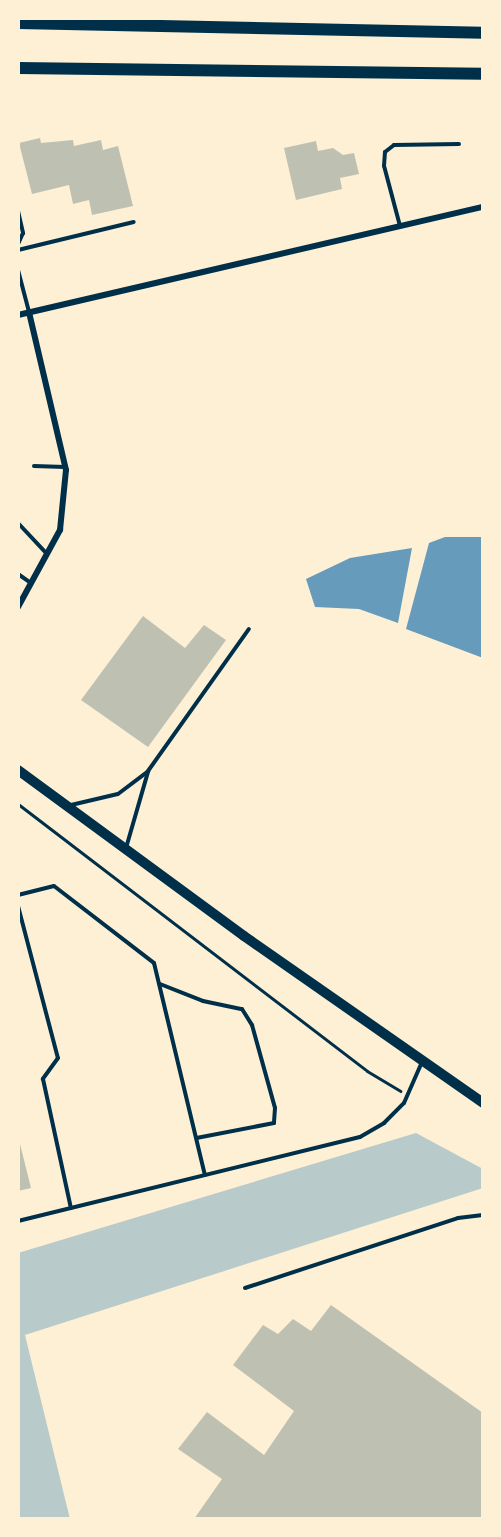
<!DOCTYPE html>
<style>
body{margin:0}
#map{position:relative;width:501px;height:1537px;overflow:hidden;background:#fdf0d5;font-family:"Fira Sans",sans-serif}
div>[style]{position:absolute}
.green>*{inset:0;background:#b9caca}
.water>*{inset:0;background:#669bbc}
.building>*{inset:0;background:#bec0b2}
.path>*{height:3px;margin:-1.5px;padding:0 1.5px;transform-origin:1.5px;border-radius:1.5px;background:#003049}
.service>*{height:4px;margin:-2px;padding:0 2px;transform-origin:2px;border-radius:2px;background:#003049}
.minor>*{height:6px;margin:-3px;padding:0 3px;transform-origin:3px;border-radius:3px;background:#003049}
.tertiary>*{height:10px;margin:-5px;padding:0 5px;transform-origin:5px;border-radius:5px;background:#003049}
.primary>*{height:12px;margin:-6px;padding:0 6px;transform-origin:6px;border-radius:6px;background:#003049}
span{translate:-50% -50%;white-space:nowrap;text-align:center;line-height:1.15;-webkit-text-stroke:6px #fdf0d5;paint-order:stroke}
.frame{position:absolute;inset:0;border:20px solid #fdf0d5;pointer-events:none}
</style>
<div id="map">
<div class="green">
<i style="clip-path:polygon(416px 1133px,483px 1169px,483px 1188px,25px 1335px,70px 1519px,18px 1519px,18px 1253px)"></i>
</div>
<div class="water">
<i style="clip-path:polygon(445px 537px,483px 537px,483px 658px,406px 629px,429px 543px)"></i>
<i style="clip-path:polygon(412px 548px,398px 623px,359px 609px,315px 607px,306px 579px,350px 558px)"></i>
</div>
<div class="building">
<i style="clip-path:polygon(40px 138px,41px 143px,73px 140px,74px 146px,101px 140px,103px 150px,118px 146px,133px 206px,92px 215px,89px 200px,73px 204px,69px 185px,32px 194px,19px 143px)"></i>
<i style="clip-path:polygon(316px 141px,318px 151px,333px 148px,343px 155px,354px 153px,359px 174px,340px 178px,342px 189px,296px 200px,284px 148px)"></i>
<i style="clip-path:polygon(143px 616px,185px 648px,204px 625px,226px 640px,148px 747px,81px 700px)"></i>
<i style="clip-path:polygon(18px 1136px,31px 1188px,18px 1191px)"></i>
<i style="clip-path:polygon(331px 1305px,483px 1413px,483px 1519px,194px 1519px,222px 1479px,178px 1449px,207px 1412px,264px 1455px,294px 1411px,233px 1365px,263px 1325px,278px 1334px,293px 1319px,311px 1331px)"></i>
</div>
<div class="path">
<i style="left:18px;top:804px;width:439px;rotate:37.4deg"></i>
<i style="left:367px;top:1071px;width:39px;rotate:31deg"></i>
</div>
<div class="service">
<i style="left:18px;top:211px;width:23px;rotate:77deg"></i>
<i style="left:23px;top:233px;width:12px;rotate:114deg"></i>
<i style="left:400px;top:226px;width:62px;rotate:-104.9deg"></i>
<i style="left:384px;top:166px;width:14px;rotate:-86deg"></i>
<i style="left:385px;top:152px;width:11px;rotate:-38deg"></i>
<i style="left:394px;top:145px;width:65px;rotate:-0.9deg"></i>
<i style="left:18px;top:250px;width:119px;rotate:-13.6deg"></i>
<i style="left:18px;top:270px;width:43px;rotate:75.3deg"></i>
<i style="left:34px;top:466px;width:31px;rotate:2deg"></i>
<i style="left:18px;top:523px;width:42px;rotate:46.9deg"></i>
<i style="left:18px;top:574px;width:16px;rotate:35deg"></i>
<i style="left:71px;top:805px;width:48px;rotate:-13.2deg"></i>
<i style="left:118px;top:794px;width:38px;rotate:-37deg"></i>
<i style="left:148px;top:771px;width:174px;rotate:-54.6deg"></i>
<i style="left:126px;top:848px;width:79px;rotate:-73.9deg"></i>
<i style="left:18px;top:895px;width:37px;rotate:-14deg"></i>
<i style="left:54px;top:886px;width:126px;rotate:37.6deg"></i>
<i style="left:154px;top:963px;width:218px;rotate:76.5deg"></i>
<i style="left:18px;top:906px;width:157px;rotate:75.3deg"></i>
<i style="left:58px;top:1058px;width:26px;rotate:126deg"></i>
<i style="left:43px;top:1079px;width:132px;rotate:77.8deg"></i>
<i style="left:160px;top:984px;width:46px;rotate:21.6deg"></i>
<i style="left:203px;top:1001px;width:40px;rotate:12deg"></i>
<i style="left:242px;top:1009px;width:19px;rotate:58deg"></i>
<i style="left:252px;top:1025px;width:86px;rotate:74.5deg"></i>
<i style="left:275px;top:1108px;width:15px;rotate:94deg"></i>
<i style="left:274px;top:1123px;width:79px;rotate:169.1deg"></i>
<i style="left:18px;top:1221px;width:352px;rotate:-13.8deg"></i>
<i style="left:360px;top:1137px;width:28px;rotate:-30deg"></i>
<i style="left:384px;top:1123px;width:28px;rotate:-45deg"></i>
<i style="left:404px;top:1103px;width:45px;rotate:-66.3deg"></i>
<i style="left:245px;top:1288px;width:224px;rotate:-18.2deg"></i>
<i style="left:458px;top:1218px;width:25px;rotate:-7deg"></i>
</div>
<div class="minor">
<i style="left:18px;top:315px;width:477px;rotate:-13.1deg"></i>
<i style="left:18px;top:607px;width:88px;rotate:-61.4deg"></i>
<i style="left:60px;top:530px;width:60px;rotate:-84.3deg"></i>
<i style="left:66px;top:470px;width:162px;rotate:-103.2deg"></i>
</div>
<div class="tertiary">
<i style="left:18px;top:770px;width:280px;rotate:36.3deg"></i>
<i style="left:244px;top:936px;width:292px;rotate:34.9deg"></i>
</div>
<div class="primary">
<i style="left:18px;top:23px;width:465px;rotate:1.2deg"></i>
<i style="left:18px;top:68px;width:465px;rotate:0.7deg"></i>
</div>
<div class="frame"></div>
</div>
